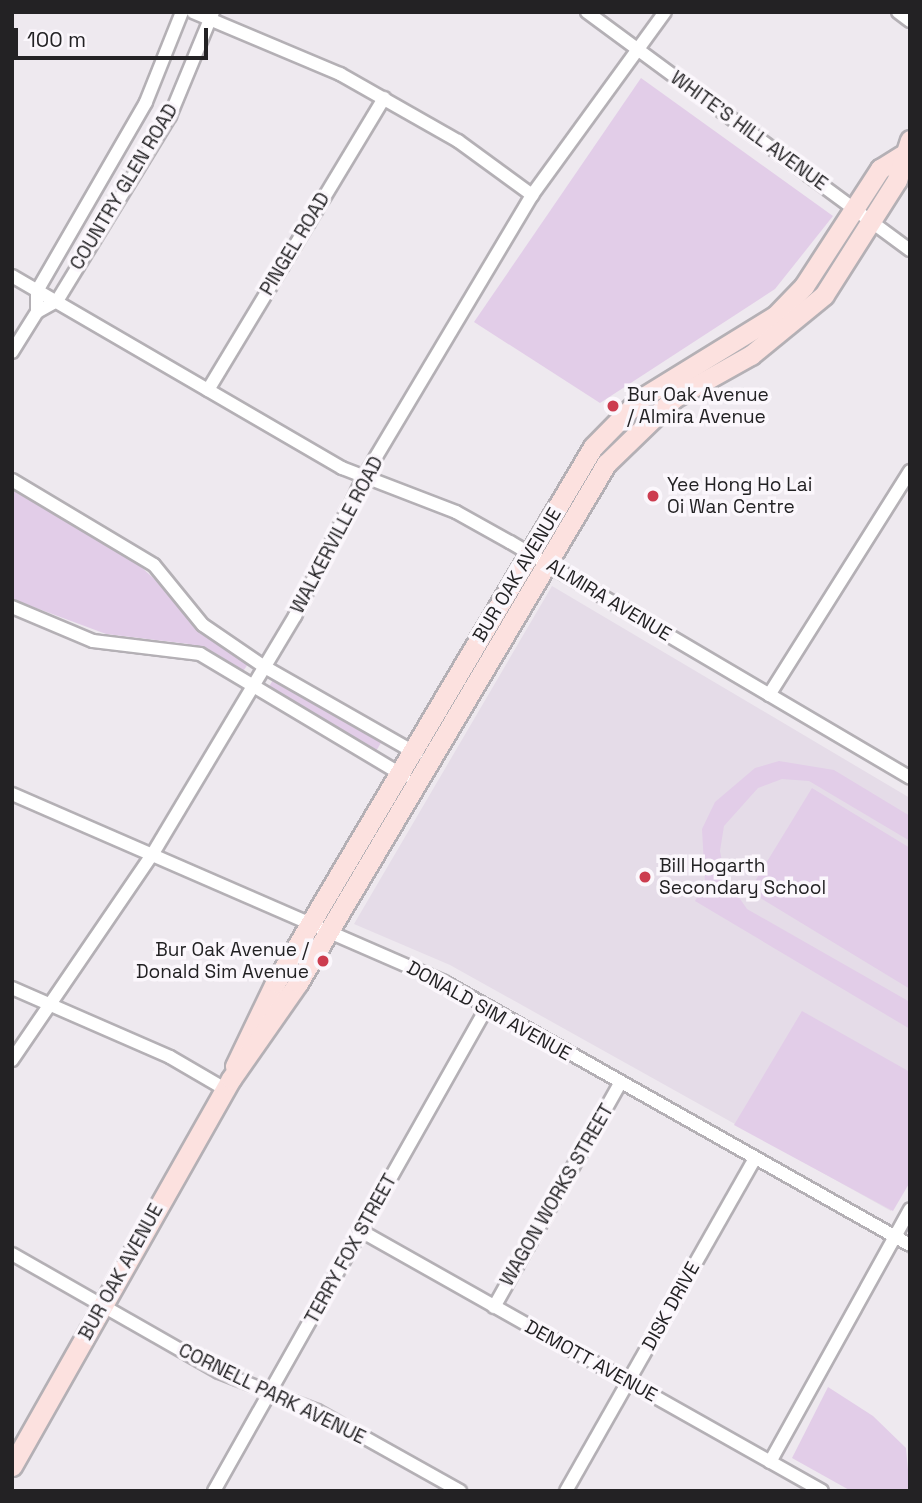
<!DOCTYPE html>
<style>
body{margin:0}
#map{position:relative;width:922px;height:1503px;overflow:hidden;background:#eee9ef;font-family:"Space Grotesk",sans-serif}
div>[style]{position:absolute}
.built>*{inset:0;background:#e5dce8}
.green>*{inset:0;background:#e2cde8;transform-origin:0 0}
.roads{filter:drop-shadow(2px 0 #b4b0b5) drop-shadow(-2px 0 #b4b0b5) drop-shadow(0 2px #b4b0b5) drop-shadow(0 -2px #b4b0b5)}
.street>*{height:12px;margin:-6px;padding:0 6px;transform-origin:6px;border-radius:6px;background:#fff}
.secondary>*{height:19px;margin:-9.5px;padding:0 9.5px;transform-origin:9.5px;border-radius:9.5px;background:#fce1df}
.dots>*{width:19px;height:19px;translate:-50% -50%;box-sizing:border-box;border:4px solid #fbf7fc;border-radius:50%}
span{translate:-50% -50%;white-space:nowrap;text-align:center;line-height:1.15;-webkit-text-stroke:7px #fbf7fc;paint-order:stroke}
.street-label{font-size:19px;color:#232224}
.poi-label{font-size:19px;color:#232224}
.left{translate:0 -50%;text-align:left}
.right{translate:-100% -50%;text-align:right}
.frame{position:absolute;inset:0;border:14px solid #232224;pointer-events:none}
.scale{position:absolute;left:14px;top:28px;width:194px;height:32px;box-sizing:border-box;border:4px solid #232224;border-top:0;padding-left:9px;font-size:21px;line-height:24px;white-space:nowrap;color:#232224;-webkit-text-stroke:5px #fbf7fc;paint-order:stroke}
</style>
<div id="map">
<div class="built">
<i style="clip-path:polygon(552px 586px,910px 798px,910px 1180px,891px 1211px,450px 965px,354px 924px)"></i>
</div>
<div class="green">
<i style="clip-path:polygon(641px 78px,833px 216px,775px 289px,600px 403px,474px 322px)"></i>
<i style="clip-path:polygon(12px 489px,129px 556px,248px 664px,242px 673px,189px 644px,106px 634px,12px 599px)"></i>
<i style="left:274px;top:678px;width:125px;height:13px;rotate:30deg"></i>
<i style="clip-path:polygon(779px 761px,834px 770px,910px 816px,910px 841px,809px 781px,782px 779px,758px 788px,724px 826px,720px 851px,725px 877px,747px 909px,910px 1002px,910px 1029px,695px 901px,705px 883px,702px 829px,715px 802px,755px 768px)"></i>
<i style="clip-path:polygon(812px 788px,910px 848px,910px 989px,749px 891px)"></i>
<i style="clip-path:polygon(802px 1011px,910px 1072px,910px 1182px,893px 1211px,734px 1125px)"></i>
<i style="clip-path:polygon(828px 1387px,873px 1416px,906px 1448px,910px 1491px,851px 1491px,792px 1458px)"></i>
</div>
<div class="roads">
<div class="street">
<i style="left:193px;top:12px;width:160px;rotate:22.9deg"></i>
<i style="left:340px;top:74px;width:136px;rotate:29.6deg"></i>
<i style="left:458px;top:141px;width:92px;rotate:36.1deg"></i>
<i style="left:587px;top:12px;width:401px;rotate:36.4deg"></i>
<i style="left:898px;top:12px;width:15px;rotate:37deg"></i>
<i style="left:12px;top:276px;width:382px;rotate:30.2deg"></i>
<i style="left:342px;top:468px;width:122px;rotate:21.1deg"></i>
<i style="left:456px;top:512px;width:62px;rotate:29.1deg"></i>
<i style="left:510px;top:542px;width:464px;rotate:30.5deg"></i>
<i style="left:37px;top:312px;width:21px;rotate:-90deg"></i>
<i style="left:37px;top:291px;width:218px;rotate:-60deg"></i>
<i style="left:146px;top:102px;width:97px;rotate:-68.2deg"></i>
<i style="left:12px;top:352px;width:47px;rotate:-58deg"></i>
<i style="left:37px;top:312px;width:23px;rotate:-29deg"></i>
<i style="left:57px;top:301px;width:217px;rotate:-58.6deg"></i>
<i style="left:170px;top:116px;width:113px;rotate:-67.5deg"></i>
<i style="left:208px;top:390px;width:341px;rotate:-58.9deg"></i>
<i style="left:12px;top:480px;width:165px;rotate:30.9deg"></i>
<i style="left:154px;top:565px;width:77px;rotate:50.8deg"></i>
<i style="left:203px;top:625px;width:73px;rotate:34.3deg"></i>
<i style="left:263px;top:666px;width:177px;rotate:29.7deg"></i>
<i style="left:12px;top:607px;width:88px;rotate:22.8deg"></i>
<i style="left:93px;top:641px;width:108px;rotate:6.9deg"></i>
<i style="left:200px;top:654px;width:238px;rotate:30.9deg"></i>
<i style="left:769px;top:695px;width:265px;rotate:-57.8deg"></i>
<i style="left:12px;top:794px;width:471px;rotate:23.5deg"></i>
<i style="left:444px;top:982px;width:535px;rotate:29.44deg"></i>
<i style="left:12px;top:988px;width:172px;rotate:23.6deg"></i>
<i style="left:170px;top:1057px;width:64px;rotate:30.2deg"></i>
<i style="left:12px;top:1060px;width:248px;rotate:-55.7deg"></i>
<i style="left:152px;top:855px;width:279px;rotate:-59.1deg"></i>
<i style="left:295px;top:616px;width:155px;rotate:-63.6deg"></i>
<i style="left:364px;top:477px;width:328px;rotate:-59.2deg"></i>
<i style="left:532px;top:195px;width:226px;rotate:-54deg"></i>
<i style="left:361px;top:1231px;width:529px;rotate:29.42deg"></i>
<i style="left:12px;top:1254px;width:238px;rotate:29.7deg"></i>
<i style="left:219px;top:1372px;width:105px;rotate:21.7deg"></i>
<i style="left:317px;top:1411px;width:164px;rotate:29.2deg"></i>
<i style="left:494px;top:1307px;width:257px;rotate:-60.6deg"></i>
<i style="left:770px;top:1462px;width:289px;rotate:-61deg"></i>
<i style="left:214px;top:1491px;width:556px;rotate:-60.57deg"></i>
<i style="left:566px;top:1491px;width:383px;rotate:-60.4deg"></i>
</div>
<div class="secondary">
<i style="left:235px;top:1066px;width:92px;rotate:-64.3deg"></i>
<i style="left:275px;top:983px;width:623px;rotate:-59.32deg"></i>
<i style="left:593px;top:447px;width:67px;rotate:-45.6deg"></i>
<i style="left:640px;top:399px;width:158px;rotate:-31.6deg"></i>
<i style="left:775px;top:316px;width:42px;rotate:-46deg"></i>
<i style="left:804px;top:286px;width:140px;rotate:-57deg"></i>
<i style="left:880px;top:169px;width:25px;rotate:-32deg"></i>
<i style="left:12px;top:1466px;width:445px;rotate:-60.5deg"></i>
<i style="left:231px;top:1079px;width:117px;rotate:-55.1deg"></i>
<i style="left:298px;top:983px;width:604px;rotate:-59.31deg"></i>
<i style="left:606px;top:464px;width:95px;rotate:-44.1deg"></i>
<i style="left:674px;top:398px;width:88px;rotate:-29.2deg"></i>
<i style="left:751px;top:355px;width:94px;rotate:-39.4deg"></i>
<i style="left:824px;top:295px;width:136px;rotate:-57.6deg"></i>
<i style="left:897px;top:180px;width:42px;rotate:-72deg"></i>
</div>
</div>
<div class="dots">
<i style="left:613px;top:406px;background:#cc3c4f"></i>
<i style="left:653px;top:496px;background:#cc3c4f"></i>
<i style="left:645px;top:877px;background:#cc3c4f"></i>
<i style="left:323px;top:961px;background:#cc3c4f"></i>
</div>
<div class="street-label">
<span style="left:749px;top:131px;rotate:36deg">WHITE'S HILL AVENUE</span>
<span style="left:124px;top:187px;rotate:-59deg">COUNTRY GLEN ROAD</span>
<span style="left:295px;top:244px;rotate:-59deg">PINGEL ROAD</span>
<span style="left:337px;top:535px;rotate:-62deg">WALKERVILLE ROAD</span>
<span style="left:517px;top:575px;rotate:-59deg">BUR OAK AVENUE</span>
<span style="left:609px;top:600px;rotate:31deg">ALMIRA AVENUE</span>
<span style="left:489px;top:1011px;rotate:29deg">DONALD SIM AVENUE</span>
<span style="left:557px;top:1195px;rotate:-60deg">WAGON WORKS STREET</span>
<span style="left:351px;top:1249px;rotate:-61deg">TERRY FOX STREET</span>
<span style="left:121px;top:1272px;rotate:-61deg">BUR OAK AVENUE</span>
<span style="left:671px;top:1306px;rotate:-61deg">DISK DRIVE</span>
<span style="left:591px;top:1361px;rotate:29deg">DEMOTT AVENUE</span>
<span style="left:272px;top:1394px;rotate:26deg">CORNELL PARK AVENUE</span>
</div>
<div class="poi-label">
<span class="left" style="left:627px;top:406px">Bur Oak Avenue<br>/ Almira Avenue</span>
<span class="left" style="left:667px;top:496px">Yee Hong Ho Lai<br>Oi Wan Centre</span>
<span class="left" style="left:659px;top:877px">Bill Hogarth<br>Secondary School</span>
<span class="right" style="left:309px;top:961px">Bur Oak Avenue /<br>Donald Sim Avenue</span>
</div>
<div class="frame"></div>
<div class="scale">100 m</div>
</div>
